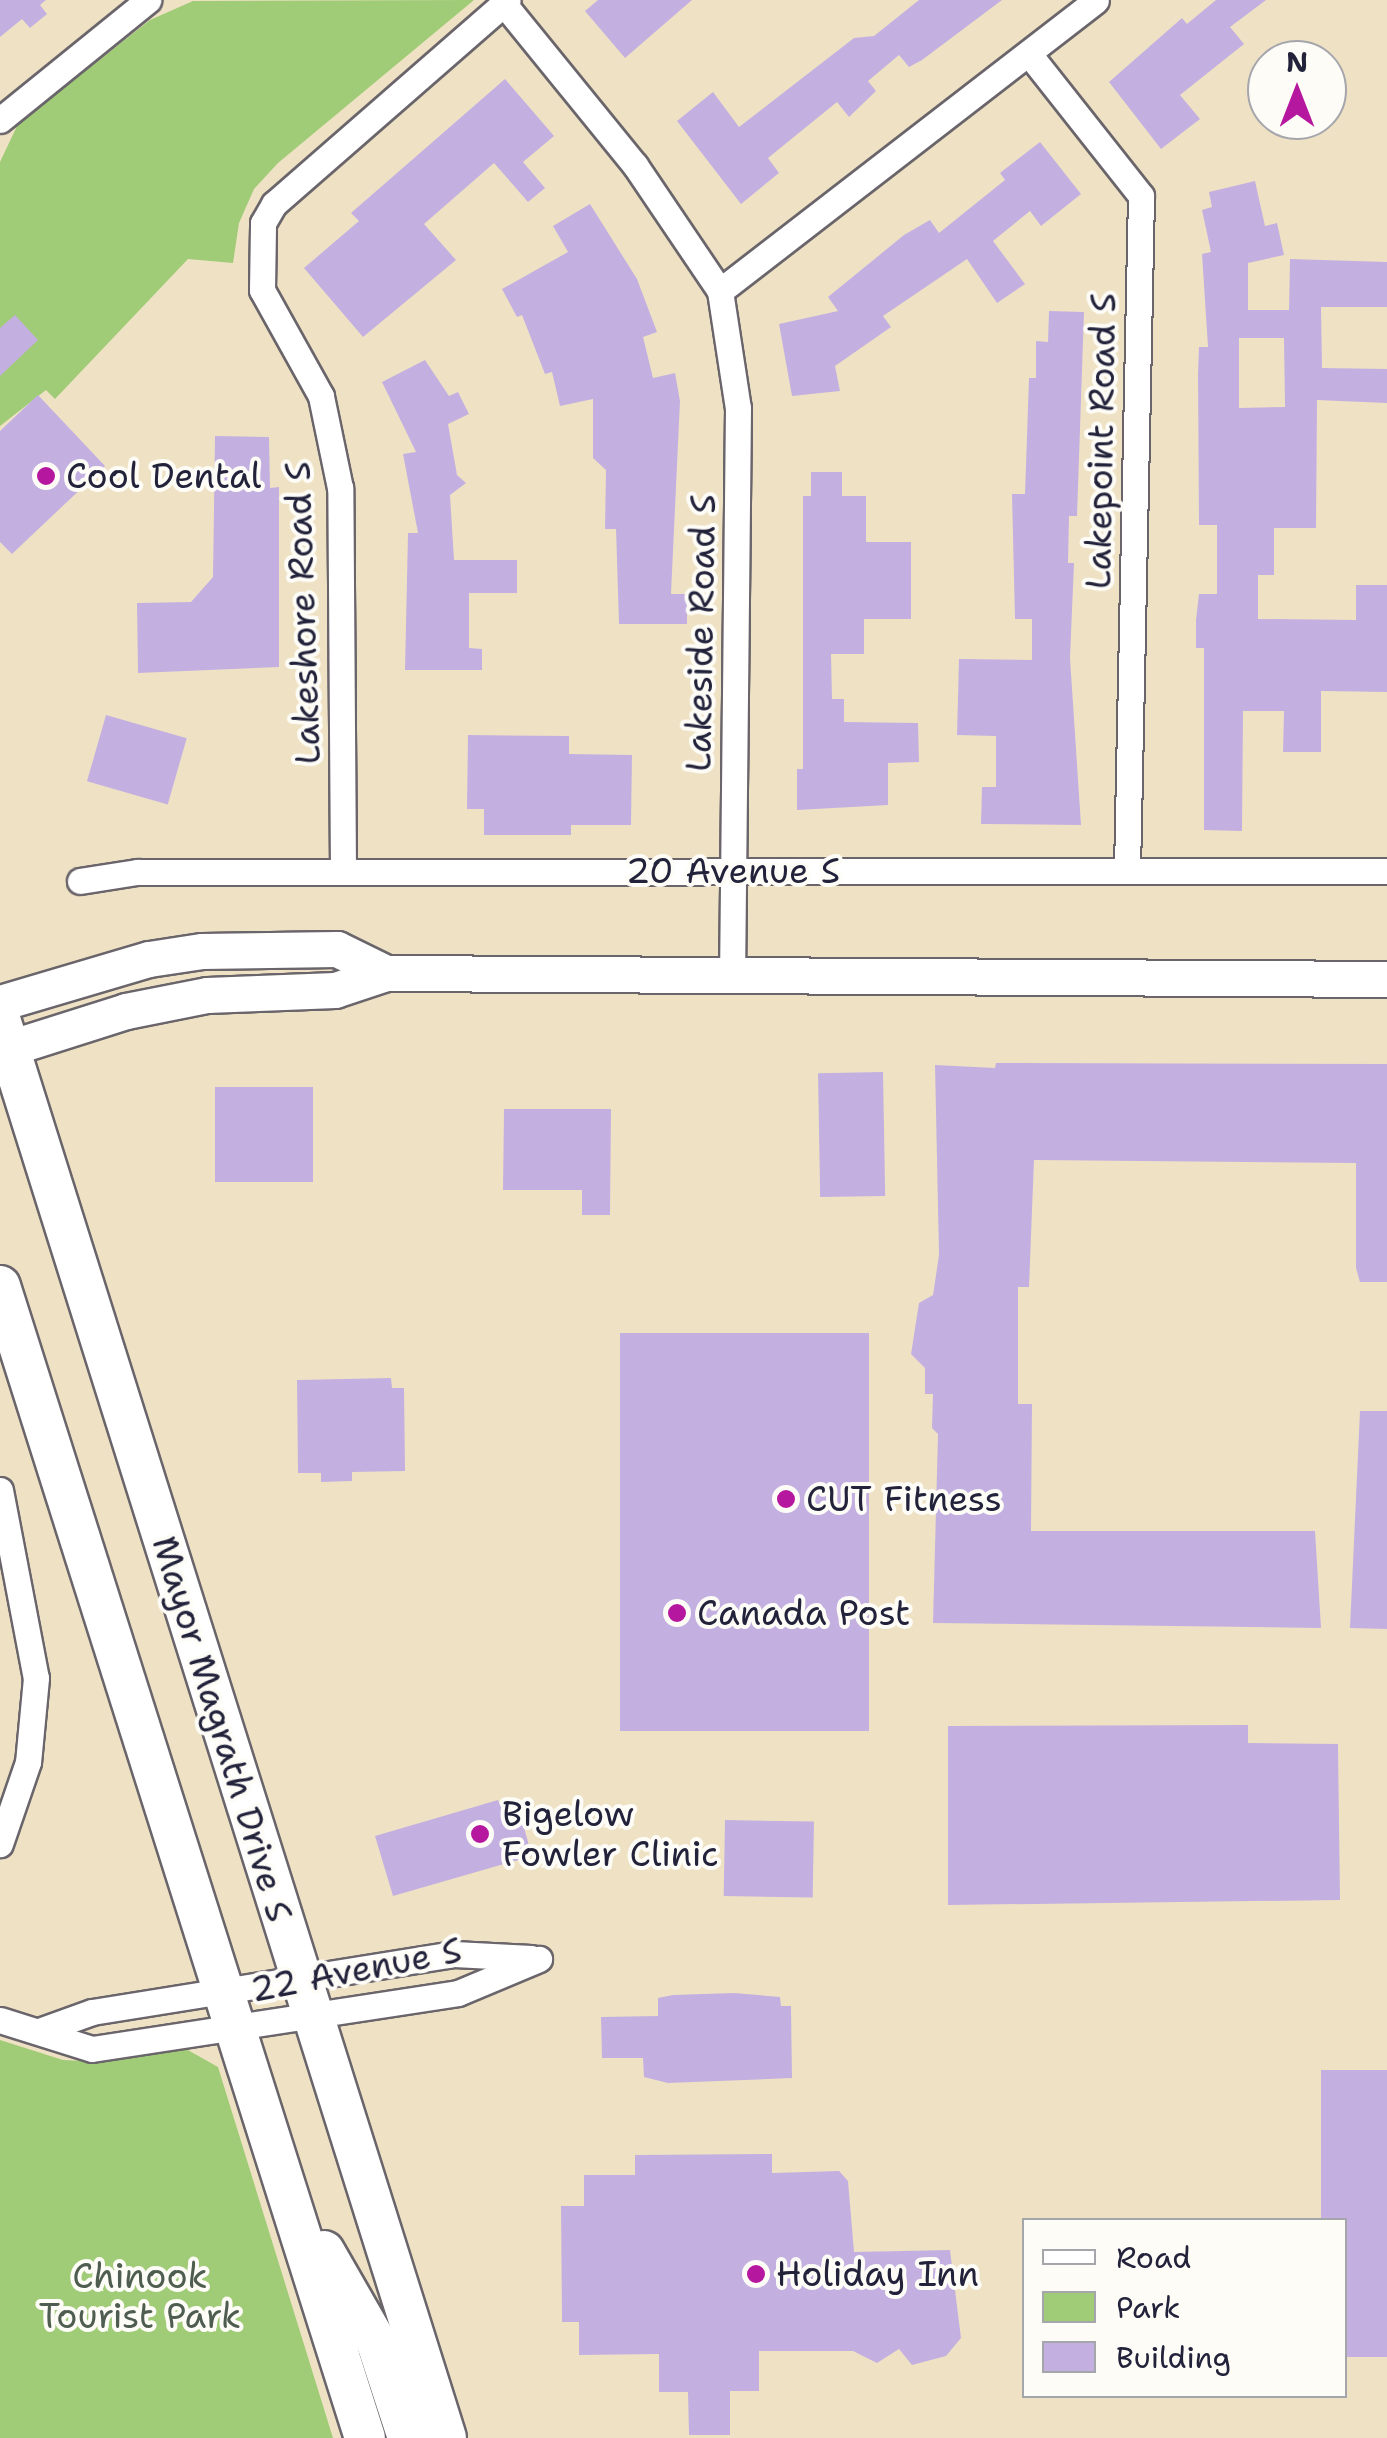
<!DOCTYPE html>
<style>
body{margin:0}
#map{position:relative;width:1387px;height:2438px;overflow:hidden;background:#efe2c4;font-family:"Shantell Sans",sans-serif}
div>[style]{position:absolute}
.green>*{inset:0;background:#a0cb77}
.building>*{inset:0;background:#c3b0e1;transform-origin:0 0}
.roads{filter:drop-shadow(2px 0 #6a656b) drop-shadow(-2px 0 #6a656b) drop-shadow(0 2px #6a656b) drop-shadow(0 -2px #6a656b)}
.street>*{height:25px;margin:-12.5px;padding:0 12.5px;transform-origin:12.5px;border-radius:12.5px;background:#fff}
.secondary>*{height:35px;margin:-17.5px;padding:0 17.5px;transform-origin:17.5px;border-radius:17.5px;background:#fff}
.primary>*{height:40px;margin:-20px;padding:0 20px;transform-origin:20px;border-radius:20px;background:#fff}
.dots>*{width:28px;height:28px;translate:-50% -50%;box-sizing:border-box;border:5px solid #fdfcf7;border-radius:50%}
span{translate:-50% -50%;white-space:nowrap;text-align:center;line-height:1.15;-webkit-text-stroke:8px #fdfcf7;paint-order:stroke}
.street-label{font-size:35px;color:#22223b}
.poi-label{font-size:35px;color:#22223b}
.left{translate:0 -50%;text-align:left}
.park-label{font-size:35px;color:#4e5d50}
.legend{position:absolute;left:1022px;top:2218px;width:325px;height:180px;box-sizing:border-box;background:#fdfcf7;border:2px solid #a5a5ac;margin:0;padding:12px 18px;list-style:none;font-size:30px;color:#22223b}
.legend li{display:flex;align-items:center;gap:20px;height:50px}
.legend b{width:50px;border:2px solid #a5a5ac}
.north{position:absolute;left:1247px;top:40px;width:100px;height:100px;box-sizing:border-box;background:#fdfcf7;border:2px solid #a5a5ac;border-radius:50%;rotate:0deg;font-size:28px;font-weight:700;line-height:40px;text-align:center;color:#22223b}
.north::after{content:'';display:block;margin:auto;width:35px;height:45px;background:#b5179e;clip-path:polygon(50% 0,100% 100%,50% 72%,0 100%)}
</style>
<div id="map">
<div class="green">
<i style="clip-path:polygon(474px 0,278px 163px,254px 189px,239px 223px,233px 263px,188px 259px,55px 399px,46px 390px,0 426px,0 162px,18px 124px,150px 20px,193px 1px)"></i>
<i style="clip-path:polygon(0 2040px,63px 2060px,104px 2062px,186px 2049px,218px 2067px,333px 2438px,0 2438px)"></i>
</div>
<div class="building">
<i style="clip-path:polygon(0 0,46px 0,40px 5px,47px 14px,30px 28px,22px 19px,0 37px)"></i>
<i style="clip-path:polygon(598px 0,692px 0,625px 58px,585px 11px)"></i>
<i style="clip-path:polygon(919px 0,1002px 0,922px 60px,909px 67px,899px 55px,868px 81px,876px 91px,849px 117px,837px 102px,768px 158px,779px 173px,741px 204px,677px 121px,713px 92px,739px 127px,854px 38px,874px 36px)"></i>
<i style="clip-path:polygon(1216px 0,1266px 0,1230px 27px,1244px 44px,1180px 95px,1200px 119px,1161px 149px,1109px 82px,1182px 18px,1187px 24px)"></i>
<i style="clip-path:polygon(505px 79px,554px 136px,523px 162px,545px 188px,528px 202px,494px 163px,424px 224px,456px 260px,363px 337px,304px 268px,359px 221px,351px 213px)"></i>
<i style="clip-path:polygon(1040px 142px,1081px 194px,1041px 226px,1030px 211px,993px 241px,1025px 284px,997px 303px,967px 259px,883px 316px,891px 327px,835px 366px,840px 391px,792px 396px,779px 324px,838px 311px,828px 297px,904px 235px,930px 220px,939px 233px,1005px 180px,1000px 173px)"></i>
<i style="clip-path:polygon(evenodd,1255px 181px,1265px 226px,1277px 223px,1284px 255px,1248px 263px,1248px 310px,1289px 310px,1290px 259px,1387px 262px,1387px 307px,1321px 307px,1322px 368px,1387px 369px,1387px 403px,1317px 400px,1316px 528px,1274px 528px,1274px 575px,1258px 575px,1258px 619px,1356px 620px,1356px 585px,1387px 585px,1387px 692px,1321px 691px,1321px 752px,1283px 752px,1284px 711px,1243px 711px,1242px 831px,1204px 830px,1204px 648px,1196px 648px,1196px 620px,1199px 594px,1217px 594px,1217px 525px,1199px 525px,1198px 374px,1199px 347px,1208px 347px,1202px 254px,1211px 252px,1202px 210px,1212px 207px,1209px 192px,1255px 181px,1239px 338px,1284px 338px,1285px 407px,1239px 408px,1239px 338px)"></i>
<i style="clip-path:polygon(590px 204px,637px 279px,657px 332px,643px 337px,653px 378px,675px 373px,680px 401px,671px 594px,687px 594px,687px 624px,619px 624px,616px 529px,605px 529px,606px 470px,593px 458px,593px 399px,560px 406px,552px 372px,545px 374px,522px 315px,517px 317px,502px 289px,568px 252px,553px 226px)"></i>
<i style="clip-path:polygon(1049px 311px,1084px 312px,1077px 516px,1069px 516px,1068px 563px,1074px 563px,1070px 658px,1081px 825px,981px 824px,982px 787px,996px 787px,996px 736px,957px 735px,959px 659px,1032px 660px,1032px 619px,1015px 619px,1012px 494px,1025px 494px,1029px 378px,1036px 378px,1036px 341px,1048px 342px)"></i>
<i style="clip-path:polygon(15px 315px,38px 340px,0 376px,0 328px)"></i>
<i style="clip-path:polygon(425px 360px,449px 396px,458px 392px,469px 414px,448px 424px,457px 475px,466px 483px,450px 495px,454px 560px,517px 560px,517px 593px,469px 593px,469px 648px,482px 649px,482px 670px,405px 670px,408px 533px,418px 533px,403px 454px,416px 452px,382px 382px)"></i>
<i style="clip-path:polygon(38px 395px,105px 466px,12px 554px,0 542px,0 431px)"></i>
<i style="clip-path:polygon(215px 436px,269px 437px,270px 488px,279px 487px,279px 667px,138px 673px,137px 603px,191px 602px,213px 577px)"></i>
<i style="clip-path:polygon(811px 472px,842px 472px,842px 496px,866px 496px,866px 542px,911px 542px,911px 619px,864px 619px,864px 654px,831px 654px,832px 699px,844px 699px,844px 722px,918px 723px,919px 762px,888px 763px,888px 805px,797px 810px,797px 769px,803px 769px,803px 496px,811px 496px)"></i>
<i style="left:106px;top:715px;width:84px;height:69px;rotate:16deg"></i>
<i style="clip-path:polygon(468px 735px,569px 736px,569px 754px,632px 755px,631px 825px,571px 825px,571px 835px,484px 835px,484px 809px,467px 809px)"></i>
<i style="clip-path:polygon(996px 1063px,1387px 1064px,1387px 1282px,1360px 1282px,1356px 1268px,1356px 1163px,1034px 1160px,1029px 1287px,1018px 1287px,1018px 1404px,1032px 1404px,1031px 1531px,1315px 1531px,1321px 1628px,933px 1623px,938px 1434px,932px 1428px,933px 1394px,925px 1394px,925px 1368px,911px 1354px,919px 1303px,933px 1295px,939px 1255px,935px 1065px,995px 1068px)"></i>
<i style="left:883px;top:1072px;width:124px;height:65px;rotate:89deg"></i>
<i style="left:215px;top:1087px;width:98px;height:95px"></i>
<i style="clip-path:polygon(504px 1109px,611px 1109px,610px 1215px,582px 1215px,582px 1190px,503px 1190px)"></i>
<i style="left:620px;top:1333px;width:249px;height:398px"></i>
<i style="clip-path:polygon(391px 1378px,392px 1388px,404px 1388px,405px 1471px,352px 1472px,352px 1481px,321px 1482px,321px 1473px,298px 1473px,297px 1380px)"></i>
<i style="clip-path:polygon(1360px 1411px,1387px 1411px,1387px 1629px,1350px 1628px)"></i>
<i style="clip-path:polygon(1248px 1725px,1248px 1743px,1338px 1744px,1340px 1900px,948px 1905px,948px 1726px)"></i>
<i style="clip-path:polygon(498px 1800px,501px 1807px,517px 1803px,532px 1856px,393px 1896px,375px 1836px)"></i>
<i style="left:725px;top:1820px;width:89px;height:76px;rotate:1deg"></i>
<i style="clip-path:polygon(734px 1993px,780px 1997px,781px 2006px,791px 2006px,792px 2078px,668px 2083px,644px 2077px,643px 2058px,602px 2058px,601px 2017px,658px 2016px,658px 1998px,673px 1995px)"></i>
<i style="clip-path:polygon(1321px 2070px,1387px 2070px,1387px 2357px,1344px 2357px,1344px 2220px,1321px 2220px)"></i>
<i style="clip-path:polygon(772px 2154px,772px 2173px,839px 2171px,848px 2181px,854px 2252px,950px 2250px,961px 2338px,946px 2356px,912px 2365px,899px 2349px,877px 2363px,853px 2351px,759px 2351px,759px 2391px,730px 2391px,730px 2435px,689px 2435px,688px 2392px,659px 2392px,659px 2354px,579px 2355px,579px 2322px,562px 2322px,561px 2206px,584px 2206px,584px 2175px,635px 2175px,635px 2155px)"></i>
</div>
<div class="roads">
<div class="street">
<i style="left:504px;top:4px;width:208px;rotate:50.9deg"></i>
<i style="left:635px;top:165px;width:152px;rotate:56deg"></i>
<i style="left:720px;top:291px;width:118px;rotate:81.3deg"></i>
<i style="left:738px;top:408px;width:569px;rotate:90.6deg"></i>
<i style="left:1029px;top:54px;width:181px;rotate:51.7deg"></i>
<i style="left:1141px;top:196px;width:673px;rotate:91.19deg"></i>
<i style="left:0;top:120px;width:191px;rotate:-39deg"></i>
<i style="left:720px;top:291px;width:475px;rotate:-37.7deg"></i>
<i style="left:343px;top:871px;width:383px;rotate:-90.4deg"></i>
<i style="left:340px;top:488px;width:94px;rotate:-101.7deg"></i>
<i style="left:321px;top:396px;width:121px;rotate:-119.1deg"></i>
<i style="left:262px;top:290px;width:67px;rotate:-89.1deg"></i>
<i style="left:263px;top:223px;width:22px;rotate:-60deg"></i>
<i style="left:274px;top:204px;width:310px;rotate:-41.1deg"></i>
<i style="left:80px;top:881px;width:58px;rotate:-9deg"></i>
<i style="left:137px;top:872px;width:1250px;rotate:-0.05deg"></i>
<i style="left:0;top:1490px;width:191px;rotate:79.2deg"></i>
<i style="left:36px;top:1678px;width:84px;rotate:95.4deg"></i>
<i style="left:28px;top:1762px;width:87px;rotate:108.9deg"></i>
<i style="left:0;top:2020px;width:96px;rotate:17.5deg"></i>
<i style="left:92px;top:2049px;width:370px;rotate:-8.7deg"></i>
<i style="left:458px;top:1993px;width:88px;rotate:-22.8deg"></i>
<i style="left:39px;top:2031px;width:56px;rotate:-19.7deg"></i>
<i style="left:92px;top:2012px;width:367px;rotate:-9.1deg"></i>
<i style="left:454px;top:1954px;width:77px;rotate:3deg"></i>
</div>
<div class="secondary">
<i style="left:0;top:1003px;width:155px;rotate:-16.5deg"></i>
<i style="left:149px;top:959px;width:54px;rotate:-8.6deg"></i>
<i style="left:202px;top:951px;width:135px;rotate:-0.8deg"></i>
<i style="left:337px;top:949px;width:55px;rotate:26.1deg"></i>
<i style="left:0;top:1051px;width:132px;rotate:-17.6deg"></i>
<i style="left:126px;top:1011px;width:83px;rotate:-11.2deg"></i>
<i style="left:207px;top:995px;width:128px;rotate:-2.2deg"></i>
<i style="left:335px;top:990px;width:54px;rotate:-18.4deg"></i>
<i style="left:386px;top:973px;width:1001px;rotate:0.34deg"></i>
</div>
<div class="primary">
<i style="left:0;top:1019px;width:1487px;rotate:72.55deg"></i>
<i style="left:0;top:1286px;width:1208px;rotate:72.42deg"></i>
<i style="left:324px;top:2251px;width:106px;rotate:60.1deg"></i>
<i style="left:377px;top:2343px;width:100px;rotate:71.9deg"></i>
</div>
</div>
<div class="dots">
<i style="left:46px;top:476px;background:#b5179e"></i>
<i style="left:786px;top:1499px;background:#b5179e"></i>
<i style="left:677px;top:1613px;background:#b5179e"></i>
<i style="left:480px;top:1834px;background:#b5179e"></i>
<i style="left:756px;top:2274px;background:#b5179e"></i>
</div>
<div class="street-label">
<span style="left:1101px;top:441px;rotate:-89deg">Lakepoint Road S</span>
<span style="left:303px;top:613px;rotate:-92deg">Lakeshore Road S</span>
<span style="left:701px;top:633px;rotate:-89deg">Lakeside Road S</span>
<span style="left:733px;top:871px">20 Avenue S</span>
<span style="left:222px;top:1729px;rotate:73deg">Mayor Magrath Drive S</span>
<span style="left:356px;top:1970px;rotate:-11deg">22 Avenue S</span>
</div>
<div class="poi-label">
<span class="left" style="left:66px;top:476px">Cool Dental</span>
<span class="left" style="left:806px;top:1499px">CUT Fitness</span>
<span class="left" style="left:697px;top:1613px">Canada Post</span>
<span class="left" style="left:502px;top:1834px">Bigelow<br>Fowler Clinic</span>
<span class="left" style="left:776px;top:2274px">Holiday Inn</span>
</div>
<div class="park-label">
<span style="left:140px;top:2296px">Chinook<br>Tourist Park</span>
</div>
<ul class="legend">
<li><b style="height:12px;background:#fff"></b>Road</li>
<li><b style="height:28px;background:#a0cb77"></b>Park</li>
<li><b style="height:28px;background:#c3b0e1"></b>Building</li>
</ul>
<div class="north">N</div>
</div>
